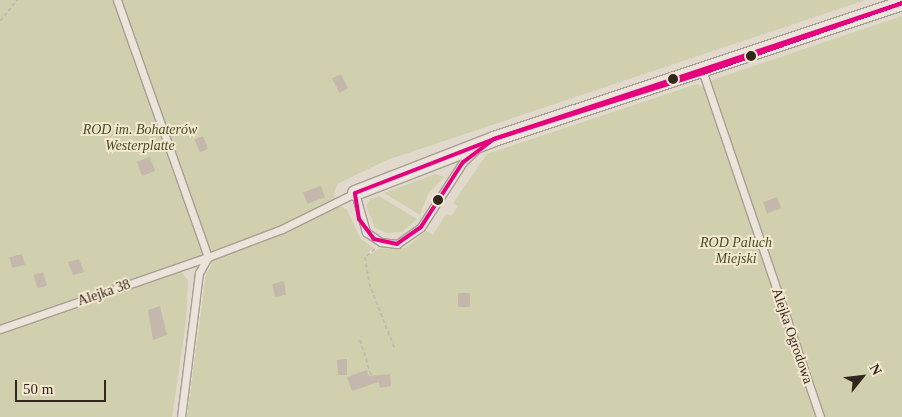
<!DOCTYPE html>
<meta charset="utf-8">
<style>
body{margin:0}
#map{position:relative;width:902px;height:417px;overflow:hidden;background:#e1d9cb;font-family:"Times New Roman",serif}
div>[style]{position:absolute}
.green>*{inset:0;background:#d1d0ae}
.building>*{inset:0;background:#c4b7ac;transform-origin:0 0}
.path>*{height:2px;margin-top:-1px;transform-origin:0;background:repeating-linear-gradient(90deg,#c2bbb3 0 4px,transparent 0 6.5px)}
.roads{filter:drop-shadow(1px 0 #a69e94) drop-shadow(-1px 0 #a69e94) drop-shadow(0 1px #a69e94) drop-shadow(0 -1px #a69e94)}
.lane>*{height:7px;margin:-3.5px;padding:0 3.5px;transform-origin:3.5px;border-radius:3.5px;background:#eae4db}
.street>*{height:14px;margin:-7px;padding:0 7px;transform-origin:7px;border-radius:7px;background:#eae4db}
.bus-1>*{height:4px;margin:-2px;padding:0 2px;transform-origin:2px;border-radius:2px;background:#e5007d}
.dots>*{width:14px;height:14px;translate:-50% -50%;box-sizing:border-box;border:2px solid #f3e7d0;border-radius:50%}
span{translate:-50% -50%;white-space:nowrap;text-align:center;line-height:1.15;-webkit-text-stroke:4px #f3e7d0;paint-order:stroke}
.park-label{font-size:14px;color:#464e25;font-style:italic}
.street-label{font-size:14px;color:#33271d}
.north{position:absolute;left:837px;top:352px;width:50px;height:50px;-webkit-text-stroke:4px #f3e7d0;paint-order:stroke;rotate:61deg;font-size:14px;font-weight:700;line-height:20px;text-align:center;color:#33271d}
.north::after{content:'';display:block;margin:auto;width:18px;height:22px;background:#33271d;clip-path:polygon(50% 0,100% 100%,50% 72%,0 100%)}
.scale{position:absolute;left:15px;top:380px;width:91px;height:22px;box-sizing:border-box;border:2px solid #33271d;border-top:0;padding-left:6px;font-size:15px;line-height:18px;white-space:nowrap;color:#33271d;-webkit-text-stroke:4px #f3e7d0;paint-order:stroke}
</style>
<div id="map">
<div class="green">
<i style="clip-path:polygon(0 0,866px 0,387px 160px,337px 184px,334px 195px,339px 205px,347px 210px,361px 239px,374px 248px,367px 253px,370px 255px,378px 249px,406px 248px,426px 231px,433px 235px,446px 214px,451px 216px,458px 206px,453px 203px,487px 154px,697px 84px,702px 87px,715px 79px,902px 16px,902px 417px,187px 417px,206px 274px,212px 264px,181px 271px,188px 281px,186px 322px,172px 417px,0 417px)"></i>
<i style="clip-path:polygon(435px 174px,444px 177px,429px 192px,420px 215px,384px 193px)"></i>
<i style="clip-path:polygon(379px 196px,417px 219px,402px 232px,387px 233px,375px 228px,366px 206px,370px 199px)"></i>
</div>
<div class="building">
<i style="left:341px;top:74px;width:16px;height:10px;rotate:63deg"></i>
<i style="left:203px;top:136px;width:14px;height:9px;rotate:69deg"></i>
<i style="left:150px;top:157px;width:15px;height:14px;rotate:70deg"></i>
<i style="left:321px;top:186px;width:12px;height:19px;rotate:70deg"></i>
<i style="left:777px;top:197px;width:12px;height:15px;rotate:70deg"></i>
<i style="left:22px;top:254px;width:11px;height:13px;rotate:75deg"></i>
<i style="clip-path:polygon(79px 259px,84px 272px,73px 275px,68px 262px)"></i>
<i style="left:43px;top:272px;width:14px;height:10px;rotate:73deg"></i>
<i style="clip-path:polygon(284px 281px,286px 295px,275px 297px,272px 284px)"></i>
<i style="left:458px;top:293px;width:12px;height:14px"></i>
<i style="clip-path:polygon(160px 306px,167px 335px,153px 340px,148px 310px)"></i>
<i style="clip-path:polygon(347px 359px,347px 375px,338px 375px,337px 360px)"></i>
<i style="clip-path:polygon(367px 370px,369px 376px,390px 374px,391px 386px,380px 388px,379px 382px,352px 391px,347px 377px)"></i>
</div>
<div class="path">
<i style="left:0;top:21px;width:27px;rotate:-51deg"></i>
<i style="left:375px;top:249px;width:13px;rotate:141deg"></i>
<i style="left:365px;top:257px;width:26px;rotate:81deg"></i>
<i style="left:369px;top:283px;width:69px;rotate:68.7deg"></i>
<i style="left:360px;top:340px;width:43px;rotate:72.4deg"></i>
</div>
<div class="roads">
<div class="lane">
<i style="left:703px;top:73px;width:363px;rotate:71.2deg"></i>
<i style="left:0;top:329px;width:220px;rotate:-19.1deg"></i>
<i style="left:208px;top:257px;width:273px;rotate:-109.5deg"></i>
<i style="left:181px;top:417px;width:145px;rotate:-82.9deg"></i>
<i style="left:199px;top:273px;width:18px;rotate:-61deg"></i>
<i style="left:208px;top:257px;width:79px;rotate:-20.7deg"></i>
<i style="left:282px;top:229px;width:81px;rotate:-26.3deg"></i>
<i style="left:355px;top:193px;width:41px;rotate:74.2deg"></i>
<i style="left:366px;top:232px;width:18px;rotate:34deg"></i>
<i style="left:381px;top:242px;width:16px;rotate:7deg"></i>
<i style="left:397px;top:244px;width:29px;rotate:-35deg"></i>
<i style="left:421px;top:227px;width:77px;rotate:-57.1deg"></i>
<i style="left:463px;top:162px;width:18px;rotate:-43deg"></i>
</div>
<div class="street">
<i style="left:355px;top:193px;width:149px;rotate:-21.2deg"></i>
<i style="left:494px;top:139px;width:430px;rotate:-18.4deg"></i>
</div>
</div>
<div class="bus-1">
<i style="left:902px;top:3px;width:211px;rotate:160.6deg"></i>
<i style="left:703px;top:73px;width:219px;rotate:162.5deg"></i>
<i style="left:494px;top:139px;width:430px;rotate:-18.4deg"></i>
<i style="left:494px;top:139px;width:39px;rotate:143deg"></i>
<i style="left:463px;top:162px;width:77px;rotate:122.9deg"></i>
<i style="left:421px;top:227px;width:29px;rotate:145deg"></i>
<i style="left:397px;top:244px;width:24px;rotate:-168deg"></i>
<i style="left:374px;top:239px;width:25px;rotate:-127deg"></i>
<i style="left:359px;top:219px;width:26px;rotate:-99deg"></i>
<i style="left:355px;top:193px;width:149px;rotate:-21.2deg"></i>
</div>
<div class="dots">
<i style="left:751px;top:56px;background:#33271d"></i>
<i style="left:673px;top:79px;background:#33271d"></i>
<i style="left:438px;top:200px;background:#33271d"></i>
</div>
<div class="park-label">
<span style="left:140px;top:138px">ROD im. Bohaterów<br>Westerplatte</span>
<span style="left:736px;top:251px">ROD Paluch<br>Miejski</span>
</div>
<div class="street-label">
<span style="left:104px;top:293px;rotate:-19deg">Alejka 38</span>
<span style="left:792px;top:336px;rotate:71deg">Alejka Ogrodowa</span>
</div>
<div class="north">N</div>
<div class="scale">50 m</div>
</div>
